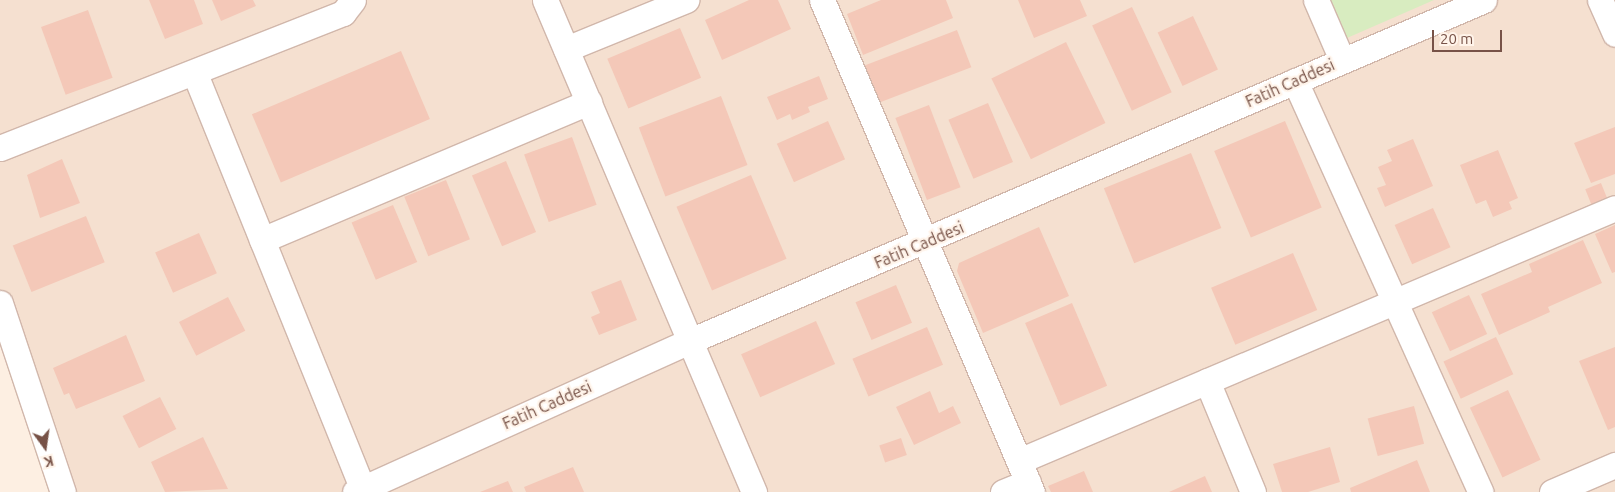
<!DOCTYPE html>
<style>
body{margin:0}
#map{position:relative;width:1615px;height:492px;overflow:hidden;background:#fdefe2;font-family:Ubuntu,sans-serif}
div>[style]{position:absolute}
.residential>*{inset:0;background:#f5e0d0}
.green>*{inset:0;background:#d8ecc0}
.building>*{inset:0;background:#f4c8b8;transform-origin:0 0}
.roads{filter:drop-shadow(1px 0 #d1b7ab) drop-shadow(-1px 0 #d1b7ab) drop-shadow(0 1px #d1b7ab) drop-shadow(0 -1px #d1b7ab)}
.minor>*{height:25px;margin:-12.5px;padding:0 12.5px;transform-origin:12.5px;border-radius:12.5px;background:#fff}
span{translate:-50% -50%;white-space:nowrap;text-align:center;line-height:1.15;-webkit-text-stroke:4.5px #fff4ea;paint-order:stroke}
.street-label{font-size:16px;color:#775247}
.north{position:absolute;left:20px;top:422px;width:50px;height:50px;-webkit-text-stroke:4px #fff4ea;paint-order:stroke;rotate:166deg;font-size:14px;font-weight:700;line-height:20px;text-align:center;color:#775247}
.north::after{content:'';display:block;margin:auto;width:18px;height:22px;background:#775247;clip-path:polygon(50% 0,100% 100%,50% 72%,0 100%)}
.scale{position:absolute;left:1432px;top:30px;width:70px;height:22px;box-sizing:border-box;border:2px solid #775247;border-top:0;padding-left:6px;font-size:15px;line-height:18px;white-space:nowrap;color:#775247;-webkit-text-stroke:4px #fff4ea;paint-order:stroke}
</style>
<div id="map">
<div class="residential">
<i style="clip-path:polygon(0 0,1615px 0,1615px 492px,51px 492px,0 341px)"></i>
</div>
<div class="green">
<i style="clip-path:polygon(1320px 0,1434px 0,1347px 38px,1340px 38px)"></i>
</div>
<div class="building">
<i style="clip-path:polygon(149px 0,194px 0,203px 24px,165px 39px)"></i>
<i style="clip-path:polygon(212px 0,253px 0,256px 6px,221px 21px)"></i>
<i style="clip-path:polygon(749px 0,778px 0,791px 29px,722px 60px,705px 20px)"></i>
<i style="clip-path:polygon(881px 0,946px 0,953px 18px,863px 55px,847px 14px)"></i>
<i style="clip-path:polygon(1018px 0,1080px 0,1087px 16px,1034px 38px)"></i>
<i style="left:1132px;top:7px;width:94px;height:44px;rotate:65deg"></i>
<i style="left:88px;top:10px;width:72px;height:50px;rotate:70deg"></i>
<i style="left:1193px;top:16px;width:59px;height:39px;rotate:65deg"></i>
<i style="left:680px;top:28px;width:54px;height:79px;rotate:67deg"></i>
<i style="left:957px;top:30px;width:40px;height:99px;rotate:69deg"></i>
<i style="left:1066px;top:42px;width:90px;height:83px;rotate:64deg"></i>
<i style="left:401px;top:51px;width:74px;height:162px;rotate:67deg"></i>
<i style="clip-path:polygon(819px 76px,828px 99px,808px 107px,810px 112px,792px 120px,790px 114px,777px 120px,767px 97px)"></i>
<i style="left:721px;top:96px;width:74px;height:88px;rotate:69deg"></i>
<i style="left:988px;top:103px;width:64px;height:43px;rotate:67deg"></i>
<i style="left:929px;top:105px;width:88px;height:36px;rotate:69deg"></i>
<i style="left:828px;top:121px;width:42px;height:56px;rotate:66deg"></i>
<i style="left:1285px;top:121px;width:94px;height:77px;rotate:67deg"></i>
<i style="clip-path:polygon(1615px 127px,1615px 174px,1591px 183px,1574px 143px)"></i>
<i style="left:572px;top:137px;width:72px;height:51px;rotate:70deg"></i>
<i style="clip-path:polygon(1413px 139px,1433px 186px,1385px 207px,1377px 188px,1386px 185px,1378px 167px,1392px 161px,1387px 150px)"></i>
<i style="clip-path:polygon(1498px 150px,1518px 198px,1509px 202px,1512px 209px,1493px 217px,1486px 200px,1476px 204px,1460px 165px)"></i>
<i style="left:1191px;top:153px;width:81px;height:94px;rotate:68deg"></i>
<i style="clip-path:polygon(62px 159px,80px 203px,40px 218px,27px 175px)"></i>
<i style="left:506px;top:161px;width:77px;height:37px;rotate:67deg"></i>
<i style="left:751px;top:175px;width:91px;height:81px;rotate:67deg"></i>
<i style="left:446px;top:180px;width:64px;height:45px;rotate:68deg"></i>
<i style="left:1601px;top:183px;width:16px;height:17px;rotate:68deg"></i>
<i style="left:393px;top:205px;width:62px;height:45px;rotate:67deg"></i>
<i style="left:1433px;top:208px;width:43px;height:42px;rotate:66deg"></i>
<i style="left:86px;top:216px;width:50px;height:79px;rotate:68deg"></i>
<i style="clip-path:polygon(1615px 225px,1615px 272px,1612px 273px,1595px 234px)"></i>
<i style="clip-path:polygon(1039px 227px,1069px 296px,983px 333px,957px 271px,959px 263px)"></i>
<i style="left:199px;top:233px;width:44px;height:48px;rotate:66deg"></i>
<i style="clip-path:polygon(1583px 240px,1602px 283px,1548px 307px,1550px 312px,1499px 335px,1481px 294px,1532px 272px,1529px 264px)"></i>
<i style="left:1293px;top:253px;width:62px;height:89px;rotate:67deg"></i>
<i style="clip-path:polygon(621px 280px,637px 320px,599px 335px,591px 317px,600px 313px,591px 292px)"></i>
<i style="left:896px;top:285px;width:41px;height:44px;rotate:67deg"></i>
<i style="left:1469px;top:295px;width:43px;height:41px;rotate:65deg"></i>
<i style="left:228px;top:297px;width:38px;height:55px;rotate:63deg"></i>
<i style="left:1072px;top:303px;width:90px;height:51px;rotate:67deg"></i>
<i style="left:816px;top:321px;width:47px;height:82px;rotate:66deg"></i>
<i style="left:927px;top:327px;width:41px;height:81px;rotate:67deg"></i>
<i style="clip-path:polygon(126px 335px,145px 381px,76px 409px,69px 393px,64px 395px,53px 368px)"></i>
<i style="left:1496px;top:337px;width:41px;height:58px;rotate:65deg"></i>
<i style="clip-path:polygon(1615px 347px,1615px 427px,1608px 430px,1579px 361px)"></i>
<i style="left:1508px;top:390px;width:77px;height:42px;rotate:65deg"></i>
<i style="clip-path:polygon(930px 391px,939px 413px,953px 406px,961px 423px,914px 445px,896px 407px)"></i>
<i style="left:160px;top:397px;width:36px;height:42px;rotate:63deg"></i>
<i style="left:1414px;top:406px;width:39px;height:48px;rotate:75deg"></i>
<i style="clip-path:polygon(203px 437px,228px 489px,165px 492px,151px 462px)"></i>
<i style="left:901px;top:438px;width:18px;height:23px;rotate:71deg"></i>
<i style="clip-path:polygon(1330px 447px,1340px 482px,1308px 492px,1282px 492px,1273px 464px)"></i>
<i style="clip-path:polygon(1417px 460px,1430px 492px,1351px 492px,1350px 488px)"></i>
<i style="clip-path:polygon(573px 467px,584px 492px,526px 492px,524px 487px)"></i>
<i style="clip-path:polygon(1084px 471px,1093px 492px,1051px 492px,1048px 486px)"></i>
<i style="clip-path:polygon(1205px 476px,1212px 492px,1169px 492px)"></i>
<i style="clip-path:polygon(508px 481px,513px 492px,480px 492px)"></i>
</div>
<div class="roads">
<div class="minor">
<i style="left:545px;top:0;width:535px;rotate:66.98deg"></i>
<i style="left:822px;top:0;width:535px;rotate:66.89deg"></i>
<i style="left:1316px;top:0;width:65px;rotate:66.6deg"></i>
<i style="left:1600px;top:0;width:37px;rotate:66deg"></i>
<i style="left:566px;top:49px;width:130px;rotate:-22.2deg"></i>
<i style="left:195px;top:74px;width:451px;rotate:68deg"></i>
<i style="left:1295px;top:81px;width:451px;rotate:65.7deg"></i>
<i style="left:0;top:148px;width:369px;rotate:-21.5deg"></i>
<i style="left:343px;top:13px;width:16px;rotate:-52deg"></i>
<i style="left:262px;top:240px;width:355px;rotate:-22.9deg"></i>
<i style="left:0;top:303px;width:199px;rotate:71.6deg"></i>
<i style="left:1207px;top:381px;width:120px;rotate:67.5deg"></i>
<i style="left:1019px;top:461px;width:647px;rotate:-23deg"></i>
<i style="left:355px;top:492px;width:367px;rotate:-24.3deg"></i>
<i style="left:690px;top:341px;width:864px;rotate:-23.24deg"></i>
<i style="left:1003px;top:492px;width:27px;rotate:-22deg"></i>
<i style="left:1552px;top:492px;width:69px;rotate:-23.2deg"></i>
</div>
</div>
<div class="street-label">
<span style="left:1290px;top:83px;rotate:-24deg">Fatih Caddesi</span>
<span style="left:919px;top:245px;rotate:-23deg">Fatih Caddesi</span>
<span style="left:547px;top:405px;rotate:-24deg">Fatih Caddesi</span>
</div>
<div class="north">K</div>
<div class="scale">20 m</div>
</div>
